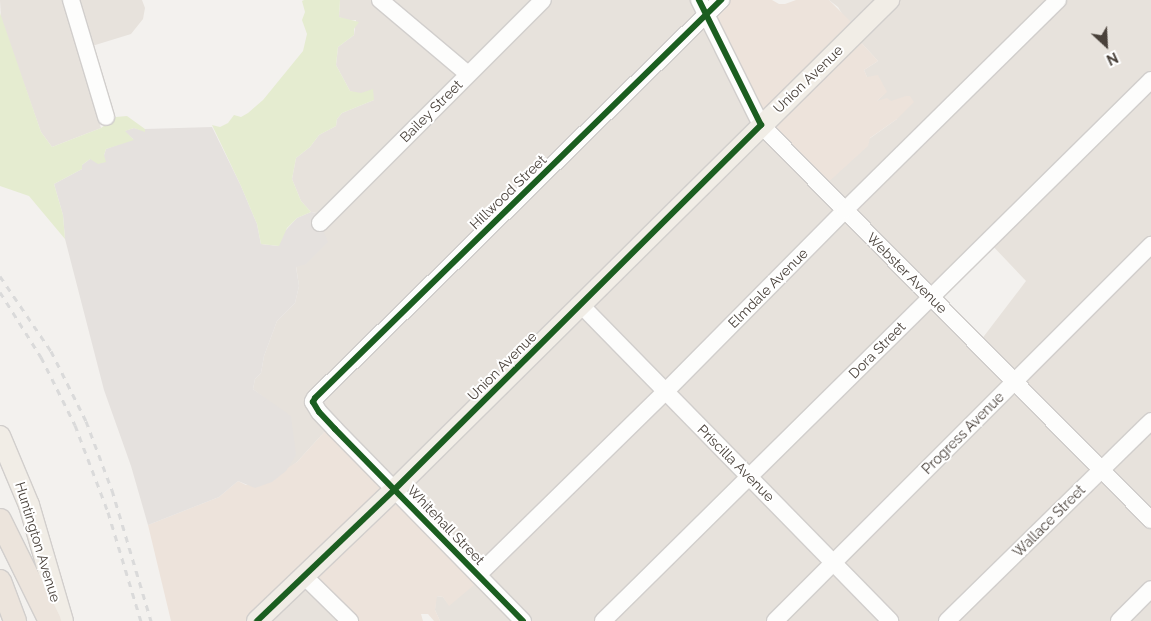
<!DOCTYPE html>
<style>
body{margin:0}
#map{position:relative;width:1151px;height:621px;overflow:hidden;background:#f3f1ee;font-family:Raleway,sans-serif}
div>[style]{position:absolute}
.residential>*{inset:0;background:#e7e2dc}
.commercial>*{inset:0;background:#ede3db}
.industrial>*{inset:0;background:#e5e1de}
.green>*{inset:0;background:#e5ecd0}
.roads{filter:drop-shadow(1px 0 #d1cecc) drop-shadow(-1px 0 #d1cecc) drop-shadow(0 1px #d1cecc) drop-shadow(0 -1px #d1cecc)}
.minor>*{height:16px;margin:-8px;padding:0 8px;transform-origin:8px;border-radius:8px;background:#fdfdfc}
.major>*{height:20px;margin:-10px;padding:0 10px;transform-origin:10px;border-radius:10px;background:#f1ede6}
.highway>*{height:22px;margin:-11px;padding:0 11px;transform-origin:11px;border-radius:11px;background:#ece4dc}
.rail>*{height:3px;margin-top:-1.5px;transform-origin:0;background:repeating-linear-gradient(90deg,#dadada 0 6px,transparent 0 12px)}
.cycleway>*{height:6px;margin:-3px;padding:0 3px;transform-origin:3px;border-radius:3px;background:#1b5e20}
span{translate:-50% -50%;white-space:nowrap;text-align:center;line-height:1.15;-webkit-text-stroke:4px #fff;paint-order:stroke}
.street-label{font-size:14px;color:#49413a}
.north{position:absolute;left:1081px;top:20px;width:50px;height:50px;-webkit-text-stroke:4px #fff;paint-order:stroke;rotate:155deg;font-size:14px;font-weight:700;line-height:20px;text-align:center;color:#49413a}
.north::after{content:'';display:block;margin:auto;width:18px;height:22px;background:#49413a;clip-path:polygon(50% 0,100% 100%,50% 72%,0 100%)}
</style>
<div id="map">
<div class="residential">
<i style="clip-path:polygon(0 0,142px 0,145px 8px,143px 19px,131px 34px,79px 50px,101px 128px,52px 147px,41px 132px,1px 19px)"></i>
<i style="clip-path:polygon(evenodd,340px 0,714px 0,869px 143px,869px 139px,897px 119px,891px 101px,877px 101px,886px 92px,867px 77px,864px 70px,878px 61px,856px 37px,838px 7px,829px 0,1151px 0,1151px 621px,440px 621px,435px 610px,436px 596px,443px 597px,449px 605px,328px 428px,297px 462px,288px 469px,267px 400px,253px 389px,255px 379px,261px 373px,264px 356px,277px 321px,295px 303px,299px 286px,296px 266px,320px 223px,322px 214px,311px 212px,301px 201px,292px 179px,296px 158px,310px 147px,319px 135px,336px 126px,337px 119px,342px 113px,374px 100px,350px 91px,336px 65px,338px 47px,354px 35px,356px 20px,347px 21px,339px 17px,340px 0,989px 242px,1026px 281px,978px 344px,932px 296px,989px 242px)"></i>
<i style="clip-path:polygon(299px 574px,349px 621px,253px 621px)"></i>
</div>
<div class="commercial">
<i style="clip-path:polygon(714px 0,772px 0,779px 4px,785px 4px,796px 0,829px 0,858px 29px,856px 37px,878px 61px,864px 70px,867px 77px,878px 75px,887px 92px,877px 101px,887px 98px,891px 101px,906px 96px,910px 96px,914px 102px,897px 119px,870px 138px,868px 146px,824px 186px,762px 128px,705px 14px)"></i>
<i style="clip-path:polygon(328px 428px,480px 580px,449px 606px,443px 597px,437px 596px,435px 610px,440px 621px,434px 621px,428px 614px,421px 614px,423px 621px,349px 621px,303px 575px,253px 621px,171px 621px,148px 525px,219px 497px,238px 481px,246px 485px,286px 469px,297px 462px)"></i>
</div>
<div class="industrial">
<i style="clip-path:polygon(212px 127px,241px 186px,257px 224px,261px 244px,278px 246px,285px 231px,297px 218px,311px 212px,322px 214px,320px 223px,328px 242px,306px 264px,296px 267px,299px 286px,295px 303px,277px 321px,264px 356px,261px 373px,255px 379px,253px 389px,291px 416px,296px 455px,286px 471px,272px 482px,255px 488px,238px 481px,219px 497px,148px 525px,131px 466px,104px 390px,65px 239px,63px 215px,54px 184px,82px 169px,82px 165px,90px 159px,104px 155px,106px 149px,133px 139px,124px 131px,134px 128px,145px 131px,145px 129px)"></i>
</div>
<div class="green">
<i style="clip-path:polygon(304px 0,340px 0,339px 17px,359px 22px,354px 29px,354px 35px,338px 47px,336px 65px,350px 91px,361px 93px,373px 89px,374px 100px,342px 113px,337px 119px,336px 126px,319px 135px,310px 147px,296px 158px,292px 179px,301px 201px,311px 212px,297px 218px,287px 228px,279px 246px,261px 244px,257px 224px,241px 186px,212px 125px,220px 127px,228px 123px,234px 115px,241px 117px,248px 113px,263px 100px,303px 51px,307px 34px,302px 20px,305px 12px,302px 1px)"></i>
<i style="clip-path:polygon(0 13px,41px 132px,52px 147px,101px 128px,116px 117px,127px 116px,145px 129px,145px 132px,134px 128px,125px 131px,134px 140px,106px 149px,104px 155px,106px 162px,98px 164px,90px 159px,82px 165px,82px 169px,54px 184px,63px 215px,65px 239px,29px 196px,0 186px)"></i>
</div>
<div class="roads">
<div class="minor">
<i style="left:71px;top:0;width:122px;rotate:73.3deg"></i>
<i style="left:380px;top:0;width:115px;rotate:40.1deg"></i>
<i style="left:699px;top:0;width:140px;rotate:63.6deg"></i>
<i style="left:761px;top:125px;width:555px;rotate:45.36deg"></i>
<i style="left:320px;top:223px;width:315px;rotate:-45deg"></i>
<i style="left:581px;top:305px;width:442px;rotate:45.6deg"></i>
<i style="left:303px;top:575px;width:66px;rotate:44.4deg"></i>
<i style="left:478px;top:575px;width:262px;rotate:-44.4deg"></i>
<i style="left:665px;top:392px;width:256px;rotate:-45.3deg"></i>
<i style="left:845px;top:210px;width:299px;rotate:-44.6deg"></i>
<i style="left:523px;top:621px;width:269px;rotate:-134.4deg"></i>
<i style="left:335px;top:429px;width:23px;rotate:-133deg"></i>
<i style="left:319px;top:412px;width:12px;rotate:-121deg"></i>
<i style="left:313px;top:402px;width:4px;rotate:-63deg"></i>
<i style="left:315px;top:398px;width:569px;rotate:-44.43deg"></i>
<i style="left:603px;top:621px;width:770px;rotate:-44.63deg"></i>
<i style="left:775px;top:621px;width:532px;rotate:-45deg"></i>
<i style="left:947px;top:621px;width:286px;rotate:-44.4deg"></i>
<i style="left:1119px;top:621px;width:45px;rotate:-45deg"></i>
</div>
<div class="major">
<i style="left:0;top:436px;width:75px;rotate:67.2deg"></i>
<i style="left:29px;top:505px;width:121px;rotate:73.7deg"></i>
<i style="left:257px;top:621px;width:190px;rotate:-43.7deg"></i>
<i style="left:394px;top:490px;width:697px;rotate:-44.71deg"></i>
</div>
<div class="highway">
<i style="left:0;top:520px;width:113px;rotate:63.7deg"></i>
<i style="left:0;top:581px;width:43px;rotate:69.4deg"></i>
</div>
</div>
<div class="rail">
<i style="left:0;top:276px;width:91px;rotate:55.8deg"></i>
<i style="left:51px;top:351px;width:78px;rotate:63.4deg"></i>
<i style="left:86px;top:421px;width:74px;rotate:69.4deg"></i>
<i style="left:112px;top:490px;width:137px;rotate:73.4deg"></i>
<i style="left:0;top:292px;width:77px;rotate:57.8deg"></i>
<i style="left:41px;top:357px;width:76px;rotate:63.4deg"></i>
<i style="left:75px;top:425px;width:93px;rotate:69.2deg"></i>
<i style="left:108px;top:512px;width:114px;rotate:73.2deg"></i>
</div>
<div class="cycleway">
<i style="left:257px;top:621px;width:190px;rotate:-43.7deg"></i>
<i style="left:394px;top:490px;width:518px;rotate:-44.84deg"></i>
<i style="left:761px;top:125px;width:140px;rotate:-116.4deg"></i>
<i style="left:523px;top:621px;width:269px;rotate:-134.4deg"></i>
<i style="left:335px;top:429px;width:23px;rotate:-133deg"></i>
<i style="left:319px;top:412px;width:12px;rotate:-121deg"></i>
<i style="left:313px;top:402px;width:4px;rotate:-63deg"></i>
<i style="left:315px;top:398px;width:569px;rotate:-44.43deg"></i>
</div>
<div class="street-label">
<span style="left:808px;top:79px;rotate:-44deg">Union Avenue</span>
<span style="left:431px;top:111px;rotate:-45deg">Bailey Street</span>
<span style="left:508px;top:192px;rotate:-44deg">Hillwood Street</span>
<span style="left:907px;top:273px;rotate:45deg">Webster Avenue</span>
<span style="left:768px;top:288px;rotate:-45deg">Elmdale Avenue</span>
<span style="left:877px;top:350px;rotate:-45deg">Dora Street</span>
<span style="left:502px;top:366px;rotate:-45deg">Union Avenue</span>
<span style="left:963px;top:433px;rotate:-45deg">Progress Avenue</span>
<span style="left:736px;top:463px;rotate:45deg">Priscilla Avenue</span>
<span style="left:1049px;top:521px;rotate:-45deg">Wallace Street</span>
<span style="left:446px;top:525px;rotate:46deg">Whitehall Street</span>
<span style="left:38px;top:542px;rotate:73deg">Huntington Avenue</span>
</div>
<div class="north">N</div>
</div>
